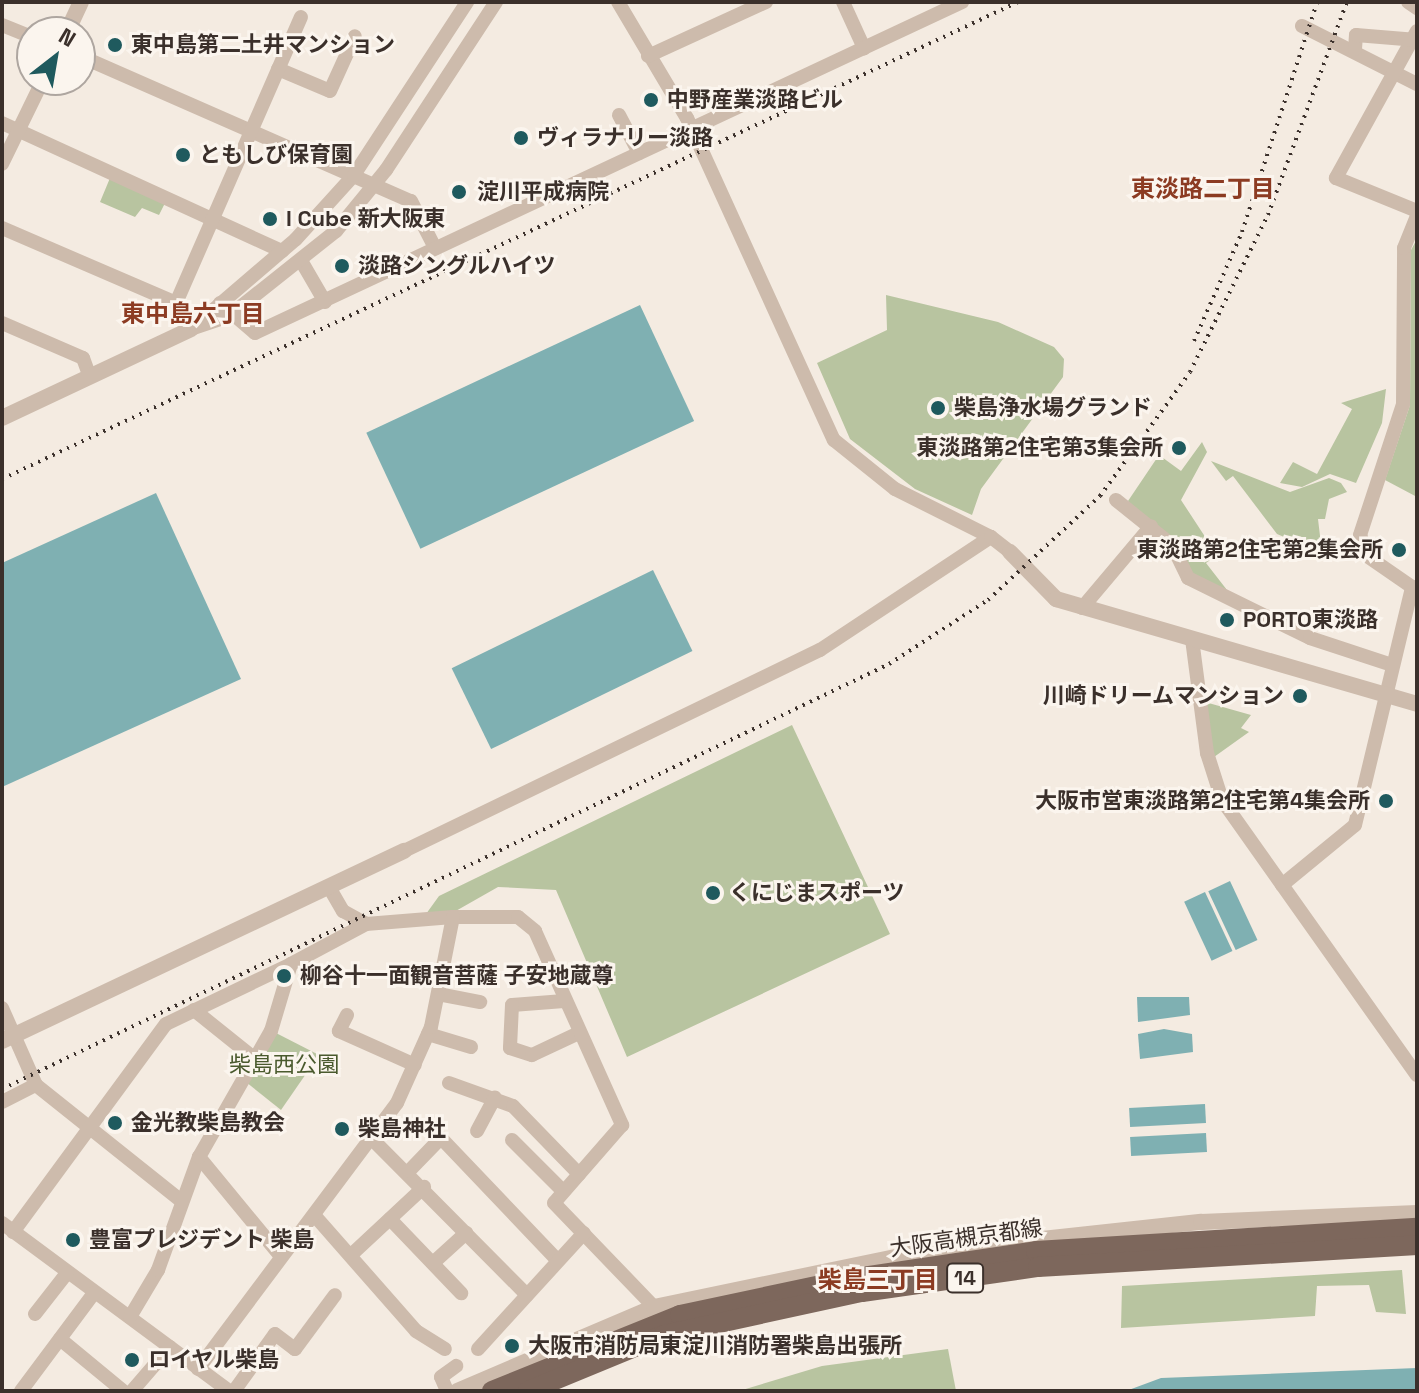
<!DOCTYPE html>
<meta charset="utf-8">
<style>
body{margin:0}
#map{position:relative;width:1419px;height:1393px;overflow:hidden;background:#f4ebe1;font-family:"Space Grotesk","Noto Sans JP",sans-serif}
div>[style]{position:absolute}
.green>*{inset:0;background:#b8c4a0}
.water>*{inset:0;background:#7fb0b2;transform-origin:0 0}
.minor>*{height:14px;margin:-7px;padding:0 7px;transform-origin:7px;border-radius:7px;background:#cdbbac}
.tertiary>*{height:16px;margin:-8px;padding:0 8px;transform-origin:8px;border-radius:8px;background:#cdbbac}
.primary>*{height:20px;margin:-10px;padding:0 10px;transform-origin:10px;border-radius:10px;background:#7d675c}
.rail>*{height:4px;margin-top:-2px;transform-origin:0;background:repeating-linear-gradient(90deg,#3b302b 0 2px,transparent 0 8px)}
.dots>*{width:22px;height:22px;translate:-50% -50%;box-sizing:border-box;border:4px solid #fbf5ee;border-radius:50%}
span{translate:-50% -50%;white-space:nowrap;text-align:center;line-height:1.15;-webkit-text-stroke:6px #fbf5ee;paint-order:stroke}
.shield-label span{padding:2px 6px;background:#fbf5ee;border:2px solid;border-radius:6px;-webkit-text-stroke-width:0}
.shield-label{font-size:20px;color:#3b302b;font-weight:700}
.poi-label{font-size:22px;color:#3b302b;font-weight:700}
.left{translate:0 -50%;text-align:left}
.right{translate:-100% -50%;text-align:right}
.park-label{font-size:22px;color:#4a5a2e}
.street-label{font-size:22px;color:#3b302b}
.neighbourhood-label{font-size:24px;color:#8c3b22;font-weight:700}
.frame{position:absolute;inset:0;border:4px solid #3b302b;pointer-events:none}
.north{position:absolute;left:16px;top:16px;width:80px;height:80px;box-sizing:border-box;background:#fbf5ee;border:2px solid #aea6a0;border-radius:50%;rotate:31deg;font-size:22px;font-weight:700;line-height:32px;text-align:center;color:#3b302b}
.north::after{content:'';display:block;margin:auto;width:28px;height:36px;background:#1f5a5e;clip-path:polygon(50% 0,100% 100%,50% 72%,0 100%)}
</style>
<div id="map">
<div class="green">
<i style="clip-path:polygon(110px 178px,165px 203px,159px 215px,142px 208px,135px 217px,100px 202px)"></i>
<i style="clip-path:polygon(1417px 239px,1417px 497px,1385px 480px,1410px 405px,1411px 250px)"></i>
<i style="clip-path:polygon(886px 295px,998px 322px,1054px 347px,1064px 359px,1063px 377px,981px 489px,972px 515px,915px 489px,850px 439px,817px 363px,887px 330px)"></i>
<i style="clip-path:polygon(1386px 389px,1382px 423px,1356px 483px,1330px 474px,1302px 487px,1280px 483px,1293px 462px,1317px 474px,1352px 409px,1341px 403px)"></i>
<i style="clip-path:polygon(1202px 442px,1207px 452px,1181px 500px,1217px 555px,1206px 563px,1227px 590px,1190px 573px,1128px 501px,1159px 455px,1181px 471px)"></i>
<i style="clip-path:polygon(1211px 461px,1290px 492px,1329px 478px,1341px 483px,1347px 492px,1329px 499px,1325px 519px,1318px 519px,1322px 553px,1277px 534px,1233px 476px,1226px 481px)"></i>
<i style="clip-path:polygon(1205px 702px,1251px 715px,1241px 728px,1249px 732px,1214px 757px)"></i>
<i style="clip-path:polygon(792px 725px,890px 934px,627px 1057px,556px 890px,498px 887px,454px 912px,426px 914px,439px 896px)"></i>
<i style="clip-path:polygon(276px 1033px,319px 1055px,281px 1110px,246px 1082px)"></i>
<i style="clip-path:polygon(1402px 1270px,1406px 1314px,1376px 1312px,1369px 1285px,1317px 1286px,1315px 1316px,1121px 1328px,1122px 1286px)"></i>
<i style="clip-path:polygon(948px 1349px,956px 1391px,739px 1391px,822px 1366px)"></i>
</div>
<div class="water">
<i style="left:640px;top:305px;width:128px;height:302px;rotate:65deg"></i>
<i style="clip-path:polygon(156px 493px,241px 679px,2px 787px,2px 563px)"></i>
<i style="left:653px;top:570px;width:90px;height:224px;rotate:64deg"></i>
<i style="left:1230px;top:881px;width:65px;height:24px;rotate:65deg"></i>
<i style="left:1205px;top:892px;width:65px;height:23px;rotate:65deg"></i>
<i style="clip-path:polygon(1137px 997px,1189px 997px,1190px 1015px,1138px 1022px)"></i>
<i style="clip-path:polygon(1164px 1029px,1192px 1034px,1193px 1052px,1140px 1059px,1138px 1034px)"></i>
<i style="left:1205px;top:1104px;width:19px;height:76px;rotate:87deg"></i>
<i style="left:1206px;top:1133px;width:19px;height:76px;rotate:87deg"></i>
<i style="clip-path:polygon(1417px 1368px,1417px 1391px,1126px 1391px,1161px 1378px)"></i>
</div>
<div class="minor">
<i style="left:618px;top:2px;width:135px;rotate:59.3deg"></i>
<i style="left:687px;top:118px;width:354px;rotate:65.5deg"></i>
<i style="left:834px;top:440px;width:78px;rotate:38.8deg"></i>
<i style="left:895px;top:489px;width:107px;rotate:26.6deg"></i>
<i style="left:843px;top:2px;width:51px;rotate:65.5deg"></i>
<i style="left:1408px;top:2px;width:11px;rotate:34deg"></i>
<i style="left:2px;top:25px;width:32px;rotate:22deg"></i>
<i style="left:1302px;top:26px;width:129px;rotate:26.8deg"></i>
<i style="left:1417px;top:31px;width:168px;rotate:118.9deg"></i>
<i style="left:1336px;top:178px;width:87px;rotate:22.2deg"></i>
<i style="left:1355px;top:49px;width:14px;rotate:-86deg"></i>
<i style="left:1356px;top:35px;width:61px;rotate:4.7deg"></i>
<i style="left:80px;top:56px;width:361px;rotate:23.7deg"></i>
<i style="left:411px;top:201px;width:53px;rotate:62.9deg"></i>
<i style="left:648px;top:56px;width:130px;rotate:-24.6deg"></i>
<i style="left:278px;top:69px;width:56px;rotate:22.9deg"></i>
<i style="left:330px;top:91px;width:60px;rotate:-65.6deg"></i>
<i style="left:619px;top:115px;width:43px;rotate:62.2deg"></i>
<i style="left:2px;top:123px;width:308px;rotate:24.6deg"></i>
<i style="left:2px;top:164px;width:93px;rotate:-64deg"></i>
<i style="left:2px;top:228px;width:189px;rotate:23.3deg"></i>
<i style="left:176px;top:303px;width:30px;rotate:60deg"></i>
<i style="left:303px;top:264px;width:44px;rotate:59.9deg"></i>
<i style="left:176px;top:303px;width:312px;rotate:-66.4deg"></i>
<i style="left:220px;top:303px;width:46px;rotate:40.6deg"></i>
<i style="left:255px;top:333px;width:781px;rotate:-25.09deg"></i>
<i style="left:2px;top:323px;width:88px;rotate:23.4deg"></i>
<i style="left:83px;top:358px;width:20px;rotate:70deg"></i>
<i style="left:191px;top:329px;width:40px;rotate:-18.9deg"></i>
<i style="left:229px;top:316px;width:137px;rotate:-38.5deg"></i>
<i style="left:336px;top:231px;width:79px;rotate:-50.7deg"></i>
<i style="left:386px;top:170px;width:201px;rotate:-56.8deg"></i>
<i style="left:191px;top:329px;width:138px;rotate:-40.6deg"></i>
<i style="left:296px;top:239px;width:86px;rotate:-47.8deg"></i>
<i style="left:354px;top:175px;width:207px;rotate:-56.8deg"></i>
<i style="left:1116px;top:500px;width:72px;rotate:38.8deg"></i>
<i style="left:1172px;top:545px;width:37px;rotate:64deg"></i>
<i style="left:1188px;top:578px;width:136px;rotate:26.2deg"></i>
<i style="left:1310px;top:638px;width:86px;rotate:18.2deg"></i>
<i style="left:1082px;top:608px;width:107px;rotate:-49.9deg"></i>
<i style="left:1192px;top:639px;width:115px;rotate:82.5deg"></i>
<i style="left:1207px;top:753px;width:49px;rotate:72.3deg"></i>
<i style="left:1222px;top:800px;width:337px;rotate:54.7deg"></i>
<i style="left:404px;top:851px;width:462px;rotate:-25.8deg"></i>
<i style="left:820px;top:650px;width:205px;rotate:-33.5deg"></i>
<i style="left:991px;top:537px;width:24px;rotate:38deg"></i>
<i style="left:1282px;top:885px;width:94px;rotate:-39.4deg"></i>
<i style="left:1355px;top:825px;width:245px;rotate:-76.5deg"></i>
<i style="left:1412px;top:587px;width:55px;rotate:-145.4deg"></i>
<i style="left:1367px;top:556px;width:22px;rotate:-108deg"></i>
<i style="left:1360px;top:535px;width:138px;rotate:-71.8deg"></i>
<i style="left:1403px;top:404px;width:156px;rotate:-89.6deg"></i>
<i style="left:1404px;top:248px;width:35px;rotate:-68deg"></i>
<i style="left:329px;top:887px;width:28px;rotate:60deg"></i>
<i style="left:343px;top:911px;width:26px;rotate:29deg"></i>
<i style="left:438px;top:994px;width:43px;rotate:10.8deg"></i>
<i style="left:564px;top:1001px;width:52px;rotate:175.6deg"></i>
<i style="left:512px;top:1005px;width:43px;rotate:92.7deg"></i>
<i style="left:510px;top:1048px;width:23px;rotate:18deg"></i>
<i style="left:532px;top:1055px;width:52px;rotate:-25.1deg"></i>
<i style="left:2px;top:1008px;width:84px;rotate:66.2deg"></i>
<i style="left:36px;top:1085px;width:184px;rotate:38.6deg"></i>
<i style="left:194px;top:1010px;width:78px;rotate:38.8deg"></i>
<i style="left:347px;top:1015px;width:18px;rotate:117deg"></i>
<i style="left:339px;top:1031px;width:83px;rotate:24.1deg"></i>
<i style="left:428px;top:1034px;width:45px;rotate:16.8deg"></i>
<i style="left:449px;top:1083px;width:68px;rotate:19.8deg"></i>
<i style="left:513px;top:1106px;width:95px;rotate:45.9deg"></i>
<i style="left:2px;top:1102px;width:38px;rotate:-27deg"></i>
<i style="left:477px;top:1131px;width:38px;rotate:-62deg"></i>
<i style="left:512px;top:1140px;width:71px;rotate:45deg"></i>
<i style="left:374px;top:1141px;width:217px;rotate:45.2deg"></i>
<i style="left:199px;top:1157px;width:126px;rotate:50.5deg"></i>
<i style="left:409px;top:1171px;width:46px;rotate:-45.9deg"></i>
<i style="left:441px;top:1138px;width:168px;rotate:46.4deg"></i>
<i style="left:315px;top:1216px;width:153px;rotate:48.7deg"></i>
<i style="left:416px;top:1331px;width:34px;rotate:32deg"></i>
<i style="left:390px;top:1219px;width:103px;rotate:46.2deg"></i>
<i style="left:2px;top:1223px;width:282px;rotate:36.5deg"></i>
<i style="left:13px;top:1232px;width:258px;rotate:-53.7deg"></i>
<i style="left:166px;top:1024px;width:139px;rotate:-25.6deg"></i>
<i style="left:351px;top:1255px;width:100px;rotate:-43deg"></i>
<i style="left:433px;top:1263px;width:45px;rotate:-42.3deg"></i>
<i style="left:35px;top:1314px;width:52px;rotate:-52deg"></i>
<i style="left:130px;top:1317px;width:55px;rotate:-59.2deg"></i>
<i style="left:158px;top:1270px;width:120px;rotate:-70.1deg"></i>
<i style="left:199px;top:1157px;width:145px;rotate:-60.3deg"></i>
<i style="left:271px;top:1031px;width:70px;rotate:-73.4deg"></i>
<i style="left:291px;top:964px;width:85px;rotate:-28.1deg"></i>
<i style="left:366px;top:924px;width:87px;rotate:-4.6deg"></i>
<i style="left:453px;top:917px;width:65px"></i>
<i style="left:518px;top:917px;width:22px;rotate:39deg"></i>
<i style="left:535px;top:931px;width:213px;rotate:65.8deg"></i>
<i style="left:622px;top:1125px;width:103px;rotate:131.1deg"></i>
<i style="left:554px;top:1203px;width:144px;rotate:46.1deg"></i>
<i style="left:60px;top:1339px;width:82px;rotate:39.5deg"></i>
<i style="left:478px;top:1349px;width:157px;rotate:-47.6deg"></i>
<i style="left:198px;top:1369px;width:332px;rotate:-53.2deg"></i>
<i style="left:397px;top:1103px;width:83px;rotate:-65.9deg"></i>
<i style="left:431px;top:1027px;width:112px;rotate:-78.7deg"></i>
<i style="left:21px;top:1391px;width:122px;rotate:-53.3deg"></i>
<i style="left:132px;top:1391px;width:58px;rotate:-49.2deg"></i>
<i style="left:234px;top:1391px;width:70px;rotate:-54.3deg"></i>
<i style="left:275px;top:1334px;width:25px;rotate:37deg"></i>
<i style="left:295px;top:1349px;width:67px;rotate:-53.5deg"></i>
<i style="left:447px;top:1391px;width:15px;rotate:-113deg"></i>
<i style="left:441px;top:1377px;width:19px;rotate:-36deg"></i>
</div>
<div class="tertiary">
<i style="left:67px;top:32px;width:33px;rotate:-65deg"></i>
<i style="left:2px;top:418px;width:209px;rotate:-25.2deg"></i>
<i style="left:1010px;top:552px;width:66px;rotate:45.6deg"></i>
<i style="left:1056px;top:599px;width:376px;rotate:16.2deg"></i>
<i style="left:2px;top:1041px;width:445px;rotate:-25.3deg"></i>
<i style="left:457px;top:1391px;width:214px;rotate:-23.1deg"></i>
<i style="left:654px;top:1307px;width:266px;rotate:-11.7deg"></i>
<i style="left:914px;top:1253px;width:289px;rotate:-6.2deg"></i>
<i style="left:1201px;top:1222px;width:216px;rotate:-2.4deg"></i>
</div>
<div class="primary">
<i style="left:492px;top:1391px;width:203px;rotate:-22deg"></i>
<i style="left:680px;top:1315px;width:173px;rotate:-12deg"></i>
<i style="left:849px;top:1279px;width:189px;rotate:-8.5deg"></i>
<i style="left:1036px;top:1251px;width:382px;rotate:-3.5deg"></i>
<i style="left:528px;top:1391px;width:147px;rotate:-22.4deg"></i>
<i style="left:664px;top:1335px;width:203px;rotate:-12.3deg"></i>
<i style="left:862px;top:1292px;width:178px;rotate:-8.1deg"></i>
<i style="left:1038px;top:1267px;width:380px;rotate:-3.3deg"></i>
</div>
<div class="rail">
<i style="left:1194px;top:341px;width:119px;rotate:-66.2deg"></i>
<i style="left:1242px;top:232px;width:242px;rotate:-71.9deg"></i>
<i style="left:2px;top:479px;width:1122px;rotate:-25.15deg"></i>
<i style="left:2px;top:1089px;width:984px;rotate:-25.6deg"></i>
<i style="left:889px;top:664px;width:118px;rotate:-32.9deg"></i>
<i style="left:988px;top:600px;width:153px;rotate:-42.9deg"></i>
<i style="left:1100px;top:496px;width:153px;rotate:-54deg"></i>
<i style="left:1190px;top:372px;width:175px;rotate:-63.6deg"></i>
<i style="left:1268px;top:215px;width:227px;rotate:-69.7deg"></i>
</div>
<div class="dots">
<i style="left:115px;top:45px;background:#1f5a5e"></i>
<i style="left:651px;top:100px;background:#1f5a5e"></i>
<i style="left:521px;top:138px;background:#1f5a5e"></i>
<i style="left:183px;top:155px;background:#1f5a5e"></i>
<i style="left:459px;top:192px;background:#1f5a5e"></i>
<i style="left:270px;top:219px;background:#1f5a5e"></i>
<i style="left:342px;top:266px;background:#1f5a5e"></i>
<i style="left:938px;top:408px;background:#1f5a5e"></i>
<i style="left:1179px;top:448px;background:#1f5a5e"></i>
<i style="left:1399px;top:550px;background:#1f5a5e"></i>
<i style="left:1227px;top:620px;background:#1f5a5e"></i>
<i style="left:1300px;top:696px;background:#1f5a5e"></i>
<i style="left:1386px;top:801px;background:#1f5a5e"></i>
<i style="left:713px;top:893px;background:#1f5a5e"></i>
<i style="left:284px;top:976px;background:#1f5a5e"></i>
<i style="left:115px;top:1123px;background:#1f5a5e"></i>
<i style="left:342px;top:1129px;background:#1f5a5e"></i>
<i style="left:73px;top:1240px;background:#1f5a5e"></i>
<i style="left:512px;top:1346px;background:#1f5a5e"></i>
<i style="left:132px;top:1360px;background:#1f5a5e"></i>
</div>
<div class="shield-label">
<span style="left:965px;top:1278px">14</span>
</div>
<div class="poi-label">
<span class="left" style="left:131px;top:45px">東中島第二土井マンション</span>
<span class="left" style="left:667px;top:100px">中野産業淡路ビル</span>
<span class="left" style="left:537px;top:138px">ヴィラナリー淡路</span>
<span class="left" style="left:199px;top:155px">ともしび保育園</span>
<span class="left" style="left:477px;top:192px">淀川平成病院</span>
<span class="left" style="left:286px;top:219px">I Cube 新大阪東</span>
<span class="left" style="left:358px;top:266px">淡路シングルハイツ</span>
<span class="left" style="left:954px;top:408px">柴島浄水場グランド</span>
<span class="right" style="left:1163px;top:448px">東淡路第2住宅第3集会所</span>
<span class="right" style="left:1383px;top:550px">東淡路第2住宅第2集会所</span>
<span class="left" style="left:1243px;top:620px">PORTO東淡路</span>
<span class="right" style="left:1284px;top:696px">川崎ドリームマンション</span>
<span class="right" style="left:1370px;top:801px">大阪市営東淡路第2住宅第4集会所</span>
<span class="left" style="left:729px;top:893px">くにじまスポーツ</span>
<span class="left" style="left:300px;top:976px">柳谷十一面観音菩薩 子安地蔵尊</span>
<span class="left" style="left:131px;top:1123px">金光教柴島教会</span>
<span class="left" style="left:358px;top:1129px">柴島神社</span>
<span class="left" style="left:89px;top:1240px">豊富プレジデント 柴島</span>
<span class="left" style="left:528px;top:1346px">大阪市消防局東淀川消防署柴島出張所</span>
<span class="left" style="left:148px;top:1360px">ロイヤル柴島</span>
</div>
<div class="park-label">
<span style="left:284px;top:1065px">柴島西公園</span>
</div>
<div class="street-label">
<span style="left:966px;top:1238px;rotate:-8deg">大阪高槻京都線</span>
</div>
<div class="neighbourhood-label">
<span style="left:1203px;top:189px">東淡路二丁目</span>
<span style="left:193px;top:314px">東中島六丁目</span>
<span style="left:878px;top:1280px">柴島三丁目</span>
</div>
<div class="frame"></div>
<div class="north">N</div>
</div>
